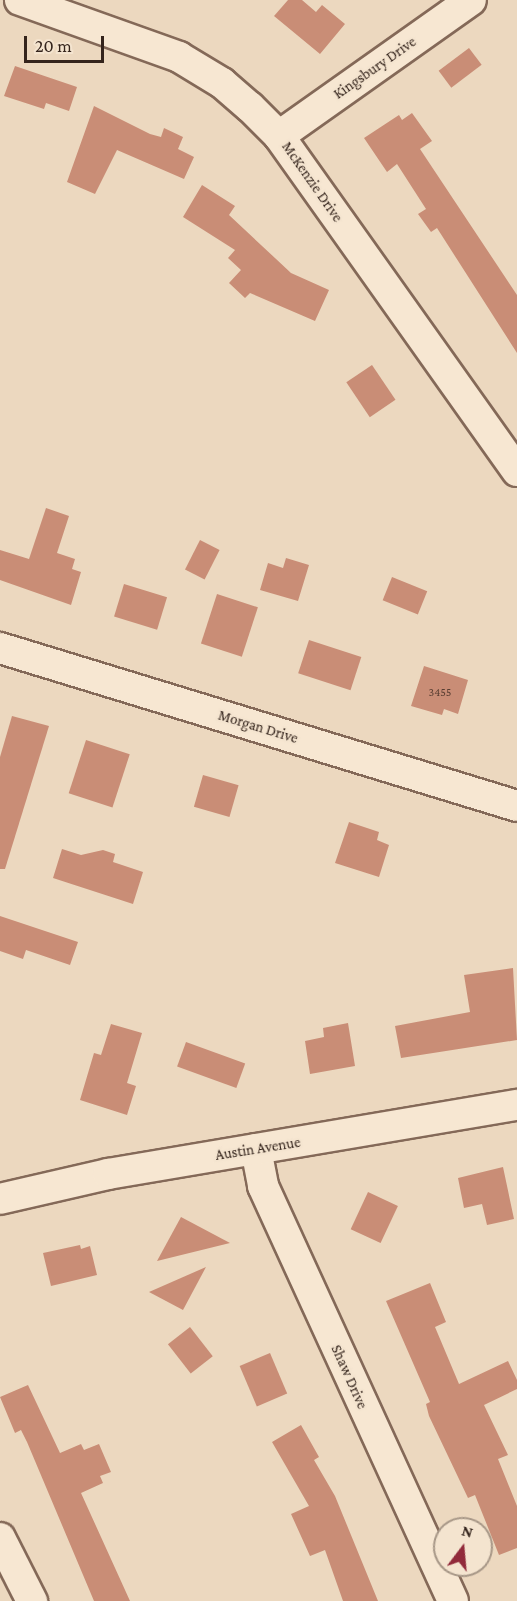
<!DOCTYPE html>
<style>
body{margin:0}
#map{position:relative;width:517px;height:1601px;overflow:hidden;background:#ecd8bf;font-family:"Crimson Pro",serif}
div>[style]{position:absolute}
.building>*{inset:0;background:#c98d76;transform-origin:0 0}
.roads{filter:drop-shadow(2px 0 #846958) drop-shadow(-2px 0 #846958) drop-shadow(0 2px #846958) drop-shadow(0 -2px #846958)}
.minor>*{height:30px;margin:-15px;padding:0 15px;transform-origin:15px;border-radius:15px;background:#f7e7d2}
span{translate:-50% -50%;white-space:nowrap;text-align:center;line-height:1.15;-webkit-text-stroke:4.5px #f4e4cf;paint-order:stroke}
.number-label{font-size:12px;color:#593e32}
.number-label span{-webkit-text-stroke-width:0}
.street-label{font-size:15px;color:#34241c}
.north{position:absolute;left:433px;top:1517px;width:60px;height:60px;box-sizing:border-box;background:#f4e4cf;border:2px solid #a79787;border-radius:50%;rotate:16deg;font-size:16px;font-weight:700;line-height:24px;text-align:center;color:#34241c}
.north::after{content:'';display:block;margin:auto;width:21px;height:27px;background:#912a3a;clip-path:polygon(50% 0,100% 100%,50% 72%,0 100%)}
.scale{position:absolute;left:24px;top:36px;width:80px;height:27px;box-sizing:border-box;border:3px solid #34241c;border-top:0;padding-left:8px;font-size:18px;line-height:21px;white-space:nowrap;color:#34241c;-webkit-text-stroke:4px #f4e4cf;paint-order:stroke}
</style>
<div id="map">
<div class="building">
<i style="clip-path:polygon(288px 0,302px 0,316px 12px,322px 5px,345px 24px,320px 54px,274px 16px)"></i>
<i style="left:469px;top:48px;width:21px;height:38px;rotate:53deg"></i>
<i style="clip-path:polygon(15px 66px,77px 87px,69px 111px,46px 103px,44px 109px,4px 96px)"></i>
<i style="clip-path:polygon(94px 106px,150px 134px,161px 137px,164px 128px,183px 137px,178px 149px,194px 157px,184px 179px,117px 150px,95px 194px,67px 182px)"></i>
<i style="clip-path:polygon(412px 113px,432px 141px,420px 149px,517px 295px,517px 353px,437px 228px,431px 232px,418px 214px,426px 209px,397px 164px,387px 172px,364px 138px,399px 115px,402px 120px)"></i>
<i style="clip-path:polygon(202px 185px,235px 206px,229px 215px,291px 273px,329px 290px,315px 321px,250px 293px,245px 298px,229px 283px,241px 270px,228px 258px,235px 250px,183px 217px)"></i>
<i style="left:372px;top:365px;width:42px;height:31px;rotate:56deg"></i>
<i style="clip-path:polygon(46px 508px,69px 516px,57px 553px,75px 559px,72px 569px,81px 572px,71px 605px,0 580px,0 550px,29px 559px)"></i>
<i style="left:200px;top:540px;width:22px;height:33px;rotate:27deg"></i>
<i style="clip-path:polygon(286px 558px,309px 565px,298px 601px,260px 590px,268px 563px,283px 568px)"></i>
<i style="left:392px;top:577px;width:38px;height:25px;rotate:22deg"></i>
<i style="left:124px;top:584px;width:45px;height:34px;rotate:17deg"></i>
<i style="left:217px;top:594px;width:43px;height:52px;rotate:18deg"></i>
<i style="left:309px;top:640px;width:55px;height:35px;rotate:18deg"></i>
<i style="clip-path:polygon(424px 666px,468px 680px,458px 714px,444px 709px,442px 715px,411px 706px)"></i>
<i style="clip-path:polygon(12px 716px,49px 726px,5px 869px,0 869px,0 757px)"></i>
<i style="left:86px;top:740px;width:46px;height:56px;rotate:18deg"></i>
<i style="left:203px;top:775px;width:37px;height:33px;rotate:16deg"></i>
<i style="clip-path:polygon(349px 822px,379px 832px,377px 840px,389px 845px,379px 877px,335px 863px)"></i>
<i style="clip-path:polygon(62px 849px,81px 855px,103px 850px,115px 854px,113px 862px,143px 872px,133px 904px,53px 878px)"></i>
<i style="clip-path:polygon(0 916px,78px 942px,70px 965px,26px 950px,23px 959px,0 951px)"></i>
<i style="clip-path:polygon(513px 968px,517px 1040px,401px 1058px,395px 1026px,470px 1012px,464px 975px)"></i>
<i style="clip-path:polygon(348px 1023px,355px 1066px,310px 1074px,305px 1041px,324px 1037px,323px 1028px)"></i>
<i style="clip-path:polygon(111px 1024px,142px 1033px,127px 1083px,136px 1086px,127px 1115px,80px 1100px,94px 1053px,101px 1055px)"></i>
<i style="left:186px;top:1042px;width:63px;height:26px;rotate:20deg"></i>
<i style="clip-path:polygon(503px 1167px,514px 1219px,487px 1225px,482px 1204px,464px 1208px,458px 1178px)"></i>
<i style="left:368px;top:1192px;width:33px;height:41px;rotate:25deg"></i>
<i style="clip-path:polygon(181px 1217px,230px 1243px,157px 1261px)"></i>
<i style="clip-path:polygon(80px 1245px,81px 1249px,90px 1246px,97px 1275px,51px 1286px,43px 1253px)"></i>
<i style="clip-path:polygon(206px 1267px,183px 1310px,149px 1292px)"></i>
<i style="clip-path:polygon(430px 1283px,446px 1322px,435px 1327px,459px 1384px,508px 1361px,517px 1380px,517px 1389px,484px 1405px,508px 1455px,498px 1459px,517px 1506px,517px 1548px,499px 1555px,475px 1495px,468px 1498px,429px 1416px,426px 1404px,430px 1402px,386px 1301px)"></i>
<i style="left:190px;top:1327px;width:37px;height:28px;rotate:52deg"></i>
<i style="left:270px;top:1353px;width:44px;height:33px;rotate:67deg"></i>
<i style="clip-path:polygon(28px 1385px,60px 1453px,81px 1444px,84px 1450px,99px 1444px,111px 1472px,100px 1476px,103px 1483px,81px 1493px,130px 1601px,94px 1601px,27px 1442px,21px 1430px,15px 1433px,0 1397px)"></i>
<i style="clip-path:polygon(301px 1425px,319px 1457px,314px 1460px,335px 1496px,378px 1601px,343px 1601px,325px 1550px,310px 1556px,291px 1514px,309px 1506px,272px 1442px)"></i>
</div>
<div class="roads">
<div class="minor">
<i style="left:20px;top:0;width:169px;rotate:19.7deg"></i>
<i style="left:179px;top:57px;width:50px;rotate:31.2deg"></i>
<i style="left:222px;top:83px;width:37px;rotate:41deg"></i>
<i style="left:250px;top:107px;width:41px;rotate:45deg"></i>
<i style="left:279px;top:136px;width:411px;rotate:54.6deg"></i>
<i style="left:279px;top:136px;width:235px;rotate:-35.3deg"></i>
<i style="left:0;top:648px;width:541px;rotate:16.99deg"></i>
<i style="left:256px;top:1149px;width:38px;rotate:79deg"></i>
<i style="left:263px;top:1186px;width:456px;rotate:65.4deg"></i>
<i style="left:0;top:1199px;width:111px;rotate:-13deg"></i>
<i style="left:108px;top:1174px;width:415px;rotate:-9.6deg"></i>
<i style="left:0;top:1538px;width:71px;rotate:63.1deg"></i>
</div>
</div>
<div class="number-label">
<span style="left:440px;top:693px">3455</span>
</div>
<div class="street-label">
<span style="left:375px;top:68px;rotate:-35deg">Kingsbury Drive</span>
<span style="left:312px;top:182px;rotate:55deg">McKenzie Drive</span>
<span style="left:258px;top:727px;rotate:17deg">Morgan Drive</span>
<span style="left:258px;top:1149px;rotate:-9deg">Austin Avenue</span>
<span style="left:349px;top:1377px;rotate:66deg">Shaw Drive</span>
</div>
<div class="north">N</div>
<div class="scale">20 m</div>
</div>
